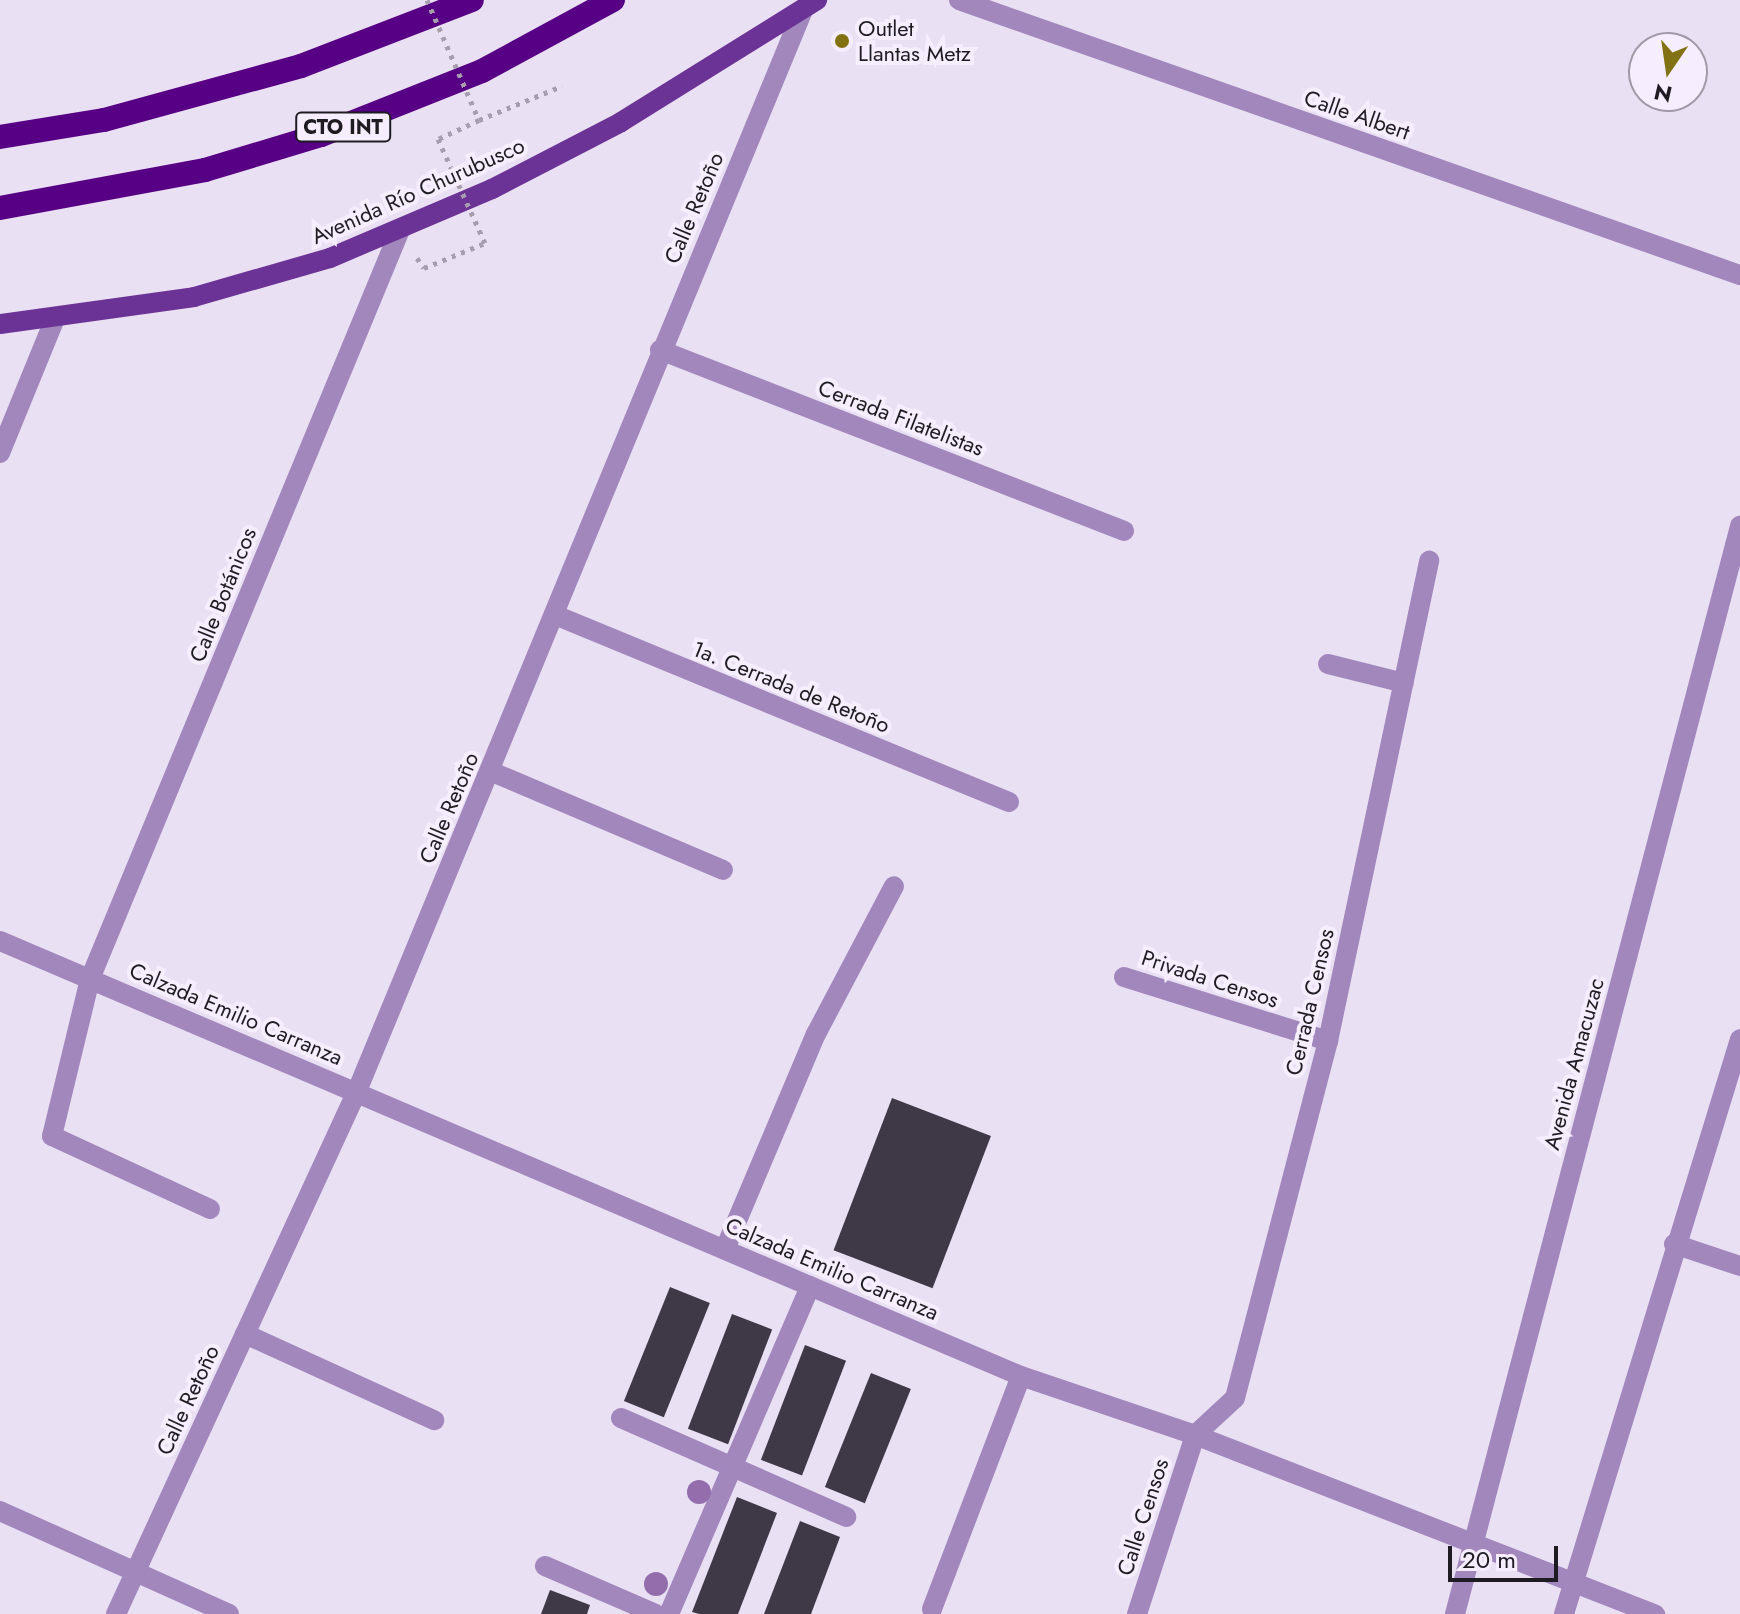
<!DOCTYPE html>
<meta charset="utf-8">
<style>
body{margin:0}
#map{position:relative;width:1740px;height:1614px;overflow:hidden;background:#eae0f4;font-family:Jost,sans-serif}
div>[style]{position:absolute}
.building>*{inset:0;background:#3f3847;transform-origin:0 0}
.path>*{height:5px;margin-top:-2.5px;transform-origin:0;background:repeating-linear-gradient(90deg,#a69eae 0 4px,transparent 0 10px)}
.minor>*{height:20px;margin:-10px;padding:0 10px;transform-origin:10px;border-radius:10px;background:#a287bd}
.major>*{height:20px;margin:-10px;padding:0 10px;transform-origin:10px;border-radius:10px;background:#6b3395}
.highway>*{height:24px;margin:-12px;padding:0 12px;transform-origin:12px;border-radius:12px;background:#570085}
.path-bridge>*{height:5px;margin-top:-2.5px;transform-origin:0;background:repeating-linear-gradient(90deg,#a69eae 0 4px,transparent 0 10px)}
.trees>*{width:24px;height:24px;margin:-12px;border-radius:50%;background:#936dac}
.dots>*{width:22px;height:22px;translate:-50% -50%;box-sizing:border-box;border:4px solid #f6eefe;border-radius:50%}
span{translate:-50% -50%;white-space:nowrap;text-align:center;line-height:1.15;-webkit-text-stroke:8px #f6eefe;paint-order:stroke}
.shield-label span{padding:2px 6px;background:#f6eefe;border:2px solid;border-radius:6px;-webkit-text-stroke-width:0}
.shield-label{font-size:20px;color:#1f1b22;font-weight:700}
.poi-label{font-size:22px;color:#1f1b22}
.left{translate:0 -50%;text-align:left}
.street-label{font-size:22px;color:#1f1b22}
.north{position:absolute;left:1628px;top:32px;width:80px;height:80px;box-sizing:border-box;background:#f6eefe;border:2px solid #a09aa6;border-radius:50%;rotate:193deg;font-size:22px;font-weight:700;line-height:32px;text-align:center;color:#1f1b22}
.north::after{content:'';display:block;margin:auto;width:28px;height:36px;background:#837213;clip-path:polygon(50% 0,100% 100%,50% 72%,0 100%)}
.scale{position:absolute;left:1448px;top:1546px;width:110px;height:36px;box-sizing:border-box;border:4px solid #1f1b22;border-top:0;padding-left:10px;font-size:24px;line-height:28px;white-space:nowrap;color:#1f1b22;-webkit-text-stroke:6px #f6eefe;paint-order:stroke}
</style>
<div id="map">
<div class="building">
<i style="left:892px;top:1098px;width:106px;height:163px;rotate:21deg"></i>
<i style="left:670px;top:1287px;width:43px;height:123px;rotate:22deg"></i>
<i style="left:732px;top:1314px;width:43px;height:123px;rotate:21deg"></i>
<i style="left:805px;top:1345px;width:44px;height:123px;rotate:21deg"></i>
<i style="left:871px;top:1373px;width:43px;height:123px;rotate:22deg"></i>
<i style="clip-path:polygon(737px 1497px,777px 1513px,738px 1614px,699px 1614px,692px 1612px)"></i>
<i style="clip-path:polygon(800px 1521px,840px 1537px,811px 1614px,764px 1614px)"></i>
<i style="clip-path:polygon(550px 1590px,590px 1605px,587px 1614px,541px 1614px)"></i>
</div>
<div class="path">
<i style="left:479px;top:120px;width:90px;rotate:-22.3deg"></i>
<i style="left:417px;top:258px;width:12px;rotate:55deg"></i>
<i style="left:424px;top:268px;width:66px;rotate:-22.3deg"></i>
</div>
<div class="minor">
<i style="left:959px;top:0;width:828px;rotate:19.4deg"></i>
<i style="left:660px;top:350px;width:498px;rotate:21.3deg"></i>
<i style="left:0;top:453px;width:143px;rotate:-67.8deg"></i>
<i style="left:555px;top:615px;width:491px;rotate:22.4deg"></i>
<i style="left:1328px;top:664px;width:78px;rotate:14deg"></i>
<i style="left:490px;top:771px;width:253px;rotate:23deg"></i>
<i style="left:0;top:941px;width:1110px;rotate:23.08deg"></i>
<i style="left:1021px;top:1376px;width:184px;rotate:18.7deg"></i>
<i style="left:1195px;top:1435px;width:494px;rotate:21.3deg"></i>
<i style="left:1124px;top:977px;width:214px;rotate:17.4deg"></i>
<i style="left:210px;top:1209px;width:174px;rotate:-155.2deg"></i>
<i style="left:52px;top:1136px;width:162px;rotate:-76.4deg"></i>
<i style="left:90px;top:979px;width:811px;rotate:-67.52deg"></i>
<i style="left:1674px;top:1244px;width:70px;rotate:18.4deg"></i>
<i style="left:725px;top:1249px;width:233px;rotate:-67.1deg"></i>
<i style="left:816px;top:1034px;width:167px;rotate:-62.2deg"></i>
<i style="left:245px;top:1334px;width:208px;rotate:24.5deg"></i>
<i style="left:621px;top:1418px;width:246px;rotate:23.7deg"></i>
<i style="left:0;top:1511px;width:251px;rotate:24.2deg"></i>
<i style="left:545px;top:1566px;width:121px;rotate:23.4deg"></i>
<i style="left:932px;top:1609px;width:249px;rotate:-69.1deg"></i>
<i style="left:116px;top:1614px;width:576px;rotate:-65.26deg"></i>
<i style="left:357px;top:1091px;width:1169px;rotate:-67.58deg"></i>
<i style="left:669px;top:1614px;width:357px;rotate:-66.7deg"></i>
<i style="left:1137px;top:1614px;width:188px;rotate:-72deg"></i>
<i style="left:1195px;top:1435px;width:54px;rotate:-42.8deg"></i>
<i style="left:1235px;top:1398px;width:369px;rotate:-75.4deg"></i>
<i style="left:1328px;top:1041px;width:491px;rotate:-78.1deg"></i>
<i style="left:1455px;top:1614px;width:1125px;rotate:-75.32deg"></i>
<i style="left:1564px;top:1614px;width:601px;rotate:-72.98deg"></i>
</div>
<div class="major">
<i style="left:0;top:324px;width:196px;rotate:-7.9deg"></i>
<i style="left:194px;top:297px;width:141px;rotate:-16deg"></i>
<i style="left:330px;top:258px;width:176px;rotate:-23.1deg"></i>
<i style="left:492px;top:189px;width:145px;rotate:-27.4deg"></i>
<i style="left:621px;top:122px;width:231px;rotate:-31.9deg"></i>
</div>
<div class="highway">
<i style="left:0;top:137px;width:105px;rotate:-9.3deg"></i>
<i style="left:104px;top:120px;width:204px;rotate:-15.3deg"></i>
<i style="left:301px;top:66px;width:183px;rotate:-21.1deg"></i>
<i style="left:0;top:208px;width:208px;rotate:-10.5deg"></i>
<i style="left:205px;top:170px;width:121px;rotate:-16.8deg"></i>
<i style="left:321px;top:135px;width:173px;rotate:-21.7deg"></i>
<i style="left:482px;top:71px;width:149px;rotate:-28.5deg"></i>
</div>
<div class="path-bridge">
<i style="left:427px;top:0;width:131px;rotate:66.6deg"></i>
<i style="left:479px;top:120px;width:45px;rotate:155.1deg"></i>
<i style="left:438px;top:139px;width:114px;rotate:65.7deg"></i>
</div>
<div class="trees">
<i style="left:699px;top:1492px"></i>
<i style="left:656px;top:1584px"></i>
</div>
<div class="dots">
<i style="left:842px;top:41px;background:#837213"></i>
</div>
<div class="shield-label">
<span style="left:343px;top:127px">CTO INT</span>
</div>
<div class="poi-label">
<span class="left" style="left:858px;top:41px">Outlet<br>Llantas Metz</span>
</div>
<div class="street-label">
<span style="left:1357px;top:115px;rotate:19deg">Calle Albert</span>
<span style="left:418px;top:191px;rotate:-24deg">Avenida Río Churubusco</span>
<span style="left:694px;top:208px;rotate:-67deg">Calle Retoño</span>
<span style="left:901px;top:418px;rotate:21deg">Cerrada Filatelistas</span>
<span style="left:223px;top:595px;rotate:-68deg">Calle Botánicos</span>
<span style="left:791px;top:687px;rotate:22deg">1a. Cerrada de Retoño</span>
<span style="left:449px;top:808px;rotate:-67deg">Calle Retoño</span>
<span style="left:1210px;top:979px;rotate:18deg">Privada Censos</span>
<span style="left:1310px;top:1002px;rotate:-77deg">Cerrada Censos</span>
<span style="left:236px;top:1014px;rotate:23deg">Calzada Emilio Carranza</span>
<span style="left:1574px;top:1064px;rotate:-75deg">Avenida Amacuzac</span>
<span style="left:832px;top:1269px;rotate:23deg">Calzada Emilio Carranza</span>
<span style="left:188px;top:1400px;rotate:-65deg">Calle Retoño</span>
<span style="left:1143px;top:1517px;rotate:-72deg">Calle Censos</span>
</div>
<div class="north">N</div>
<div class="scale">20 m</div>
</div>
